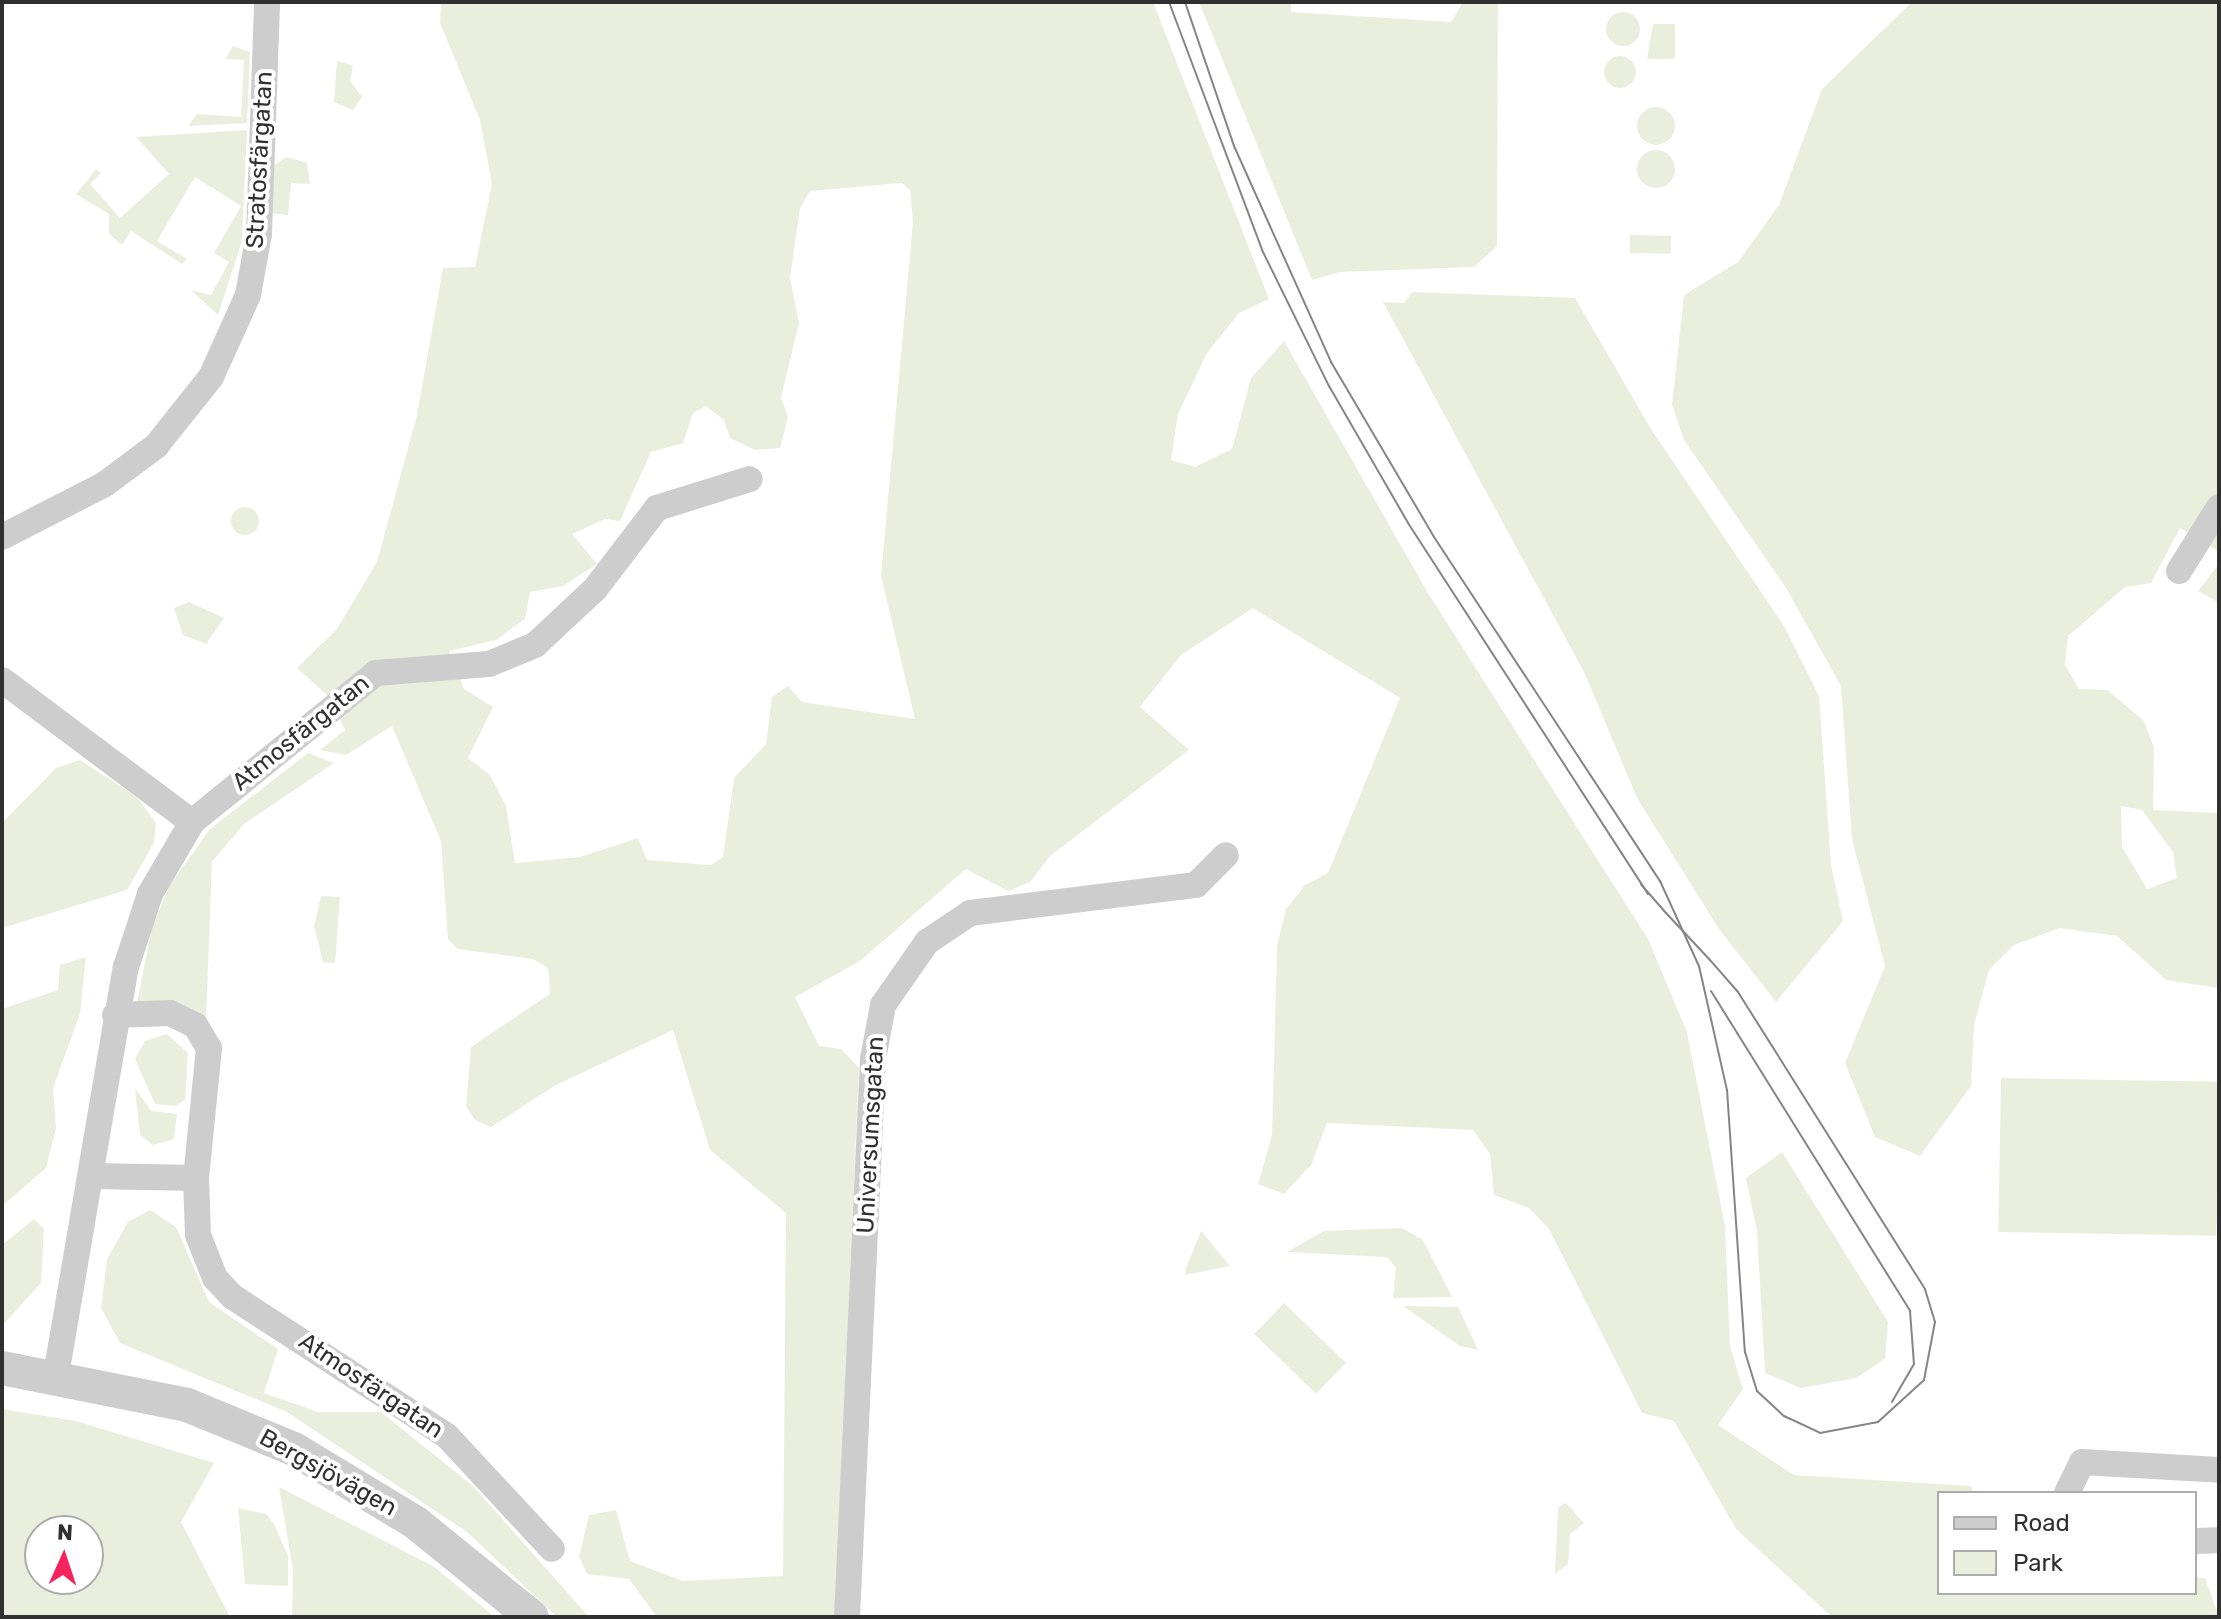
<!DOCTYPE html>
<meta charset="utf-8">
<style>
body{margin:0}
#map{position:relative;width:2221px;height:1619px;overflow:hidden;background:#fff;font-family:Rubik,sans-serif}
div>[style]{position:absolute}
.green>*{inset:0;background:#eaefdd;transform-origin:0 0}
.round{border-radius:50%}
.minor>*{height:26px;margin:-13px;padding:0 13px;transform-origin:13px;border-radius:13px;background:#cdcdcd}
.tertiary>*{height:34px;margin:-17px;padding:0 17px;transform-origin:17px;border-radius:17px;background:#cdcdcd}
.tram>*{height:2px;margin:-1px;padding:0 1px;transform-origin:1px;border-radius:1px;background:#858585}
span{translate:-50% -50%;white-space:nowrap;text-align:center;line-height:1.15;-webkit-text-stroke:8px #fff;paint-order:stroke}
.street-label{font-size:24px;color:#303030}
.frame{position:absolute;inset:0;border:4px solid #303030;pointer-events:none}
.legend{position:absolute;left:1937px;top:1491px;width:260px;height:104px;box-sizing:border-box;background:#fff;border:2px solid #acacac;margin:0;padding:10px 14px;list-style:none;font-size:24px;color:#303030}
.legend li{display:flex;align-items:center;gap:16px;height:40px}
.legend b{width:40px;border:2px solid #acacac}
.north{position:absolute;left:24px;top:1515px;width:80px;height:80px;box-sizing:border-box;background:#fff;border:2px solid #acacac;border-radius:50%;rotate:3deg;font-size:22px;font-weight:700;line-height:32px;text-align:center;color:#303030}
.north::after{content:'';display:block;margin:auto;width:28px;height:36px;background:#f7235c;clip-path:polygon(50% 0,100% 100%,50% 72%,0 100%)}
</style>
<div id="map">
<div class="green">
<i style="clip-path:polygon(evenodd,441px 2px,1153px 2px,1269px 299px,1239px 313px,1207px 353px,1178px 414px,1171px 460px,1195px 467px,1232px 449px,1251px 378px,1284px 341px,1428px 593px,1648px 939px,1687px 1032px,1725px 1226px,1730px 1346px,1743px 1389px,1718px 1425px,1794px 1475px,1971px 1486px,1973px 1493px,1939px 1493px,1939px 1593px,2195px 1593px,2195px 1577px,2205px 1578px,2219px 1617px,1832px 1617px,1736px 1529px,1674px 1421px,1642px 1413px,1549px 1229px,1529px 1208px,1494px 1195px,1490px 1154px,1473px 1130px,1327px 1123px,1311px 1165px,1284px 1194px,1258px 1184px,1272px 1135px,1277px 946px,1286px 909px,1305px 885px,1328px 873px,1400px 698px,1253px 608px,1181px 655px,1140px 707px,1189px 750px,1050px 856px,1030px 882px,1008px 891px,966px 869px,860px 961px,795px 997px,819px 1046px,841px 1049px,859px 1068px,835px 1617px,657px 1617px,629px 1579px,587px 1574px,579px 1557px,589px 1515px,616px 1510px,630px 1561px,683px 1581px,783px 1576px,786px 1213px,710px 1150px,673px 1030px,554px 1086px,491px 1127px,475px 1120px,466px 1106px,471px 1047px,550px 994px,548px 968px,533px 959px,458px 949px,448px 939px,441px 841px,392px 726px,346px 755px,320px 750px,345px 730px,328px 696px,297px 668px,337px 629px,377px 562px,417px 415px,443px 268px,475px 267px,492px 184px,480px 120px,440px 23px,441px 2px,902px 183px,910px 190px,913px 222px,881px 576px,915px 719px,802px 702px,788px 686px,772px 697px,766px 744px,734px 778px,723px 857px,711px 865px,647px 860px,638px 838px,580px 857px,515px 863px,506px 806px,490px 775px,468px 758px,493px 707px,464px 689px,449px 651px,496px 640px,525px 619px,530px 592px,563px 586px,597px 564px,572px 534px,605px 519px,620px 521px,651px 452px,683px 443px,693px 413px,706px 406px,724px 420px,730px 438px,755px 450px,780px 448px,788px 417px,781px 397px,799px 323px,790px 278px,800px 208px,810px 191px,902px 183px)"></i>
<i style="clip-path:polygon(1199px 2px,1291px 2px,1291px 12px,1451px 22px,1463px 2px,1498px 2px,1497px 246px,1474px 267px,1340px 272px,1312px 280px)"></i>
<i style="clip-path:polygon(evenodd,1912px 2px,2219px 2px,2219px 603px,2198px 591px,2218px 565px,2218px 551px,2180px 528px,2151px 583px,2125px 587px,2068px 636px,2065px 665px,2079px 689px,2107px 690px,2144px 721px,2154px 748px,2153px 810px,2219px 813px,2219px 988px,2166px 980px,2117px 936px,2060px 928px,2014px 945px,1989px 970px,1974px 1025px,1971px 1086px,1920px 1156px,1875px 1137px,1845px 1063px,1885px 966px,1852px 839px,1841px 686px,1786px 588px,1684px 440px,1672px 405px,1684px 295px,1738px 262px,1779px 205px,1822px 89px,1912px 2px,2121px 806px,2142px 810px,2173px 852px,2177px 878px,2147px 889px,2122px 847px,2121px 806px)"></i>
<i class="round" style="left:1606px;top:12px;width:34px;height:34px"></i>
<i style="clip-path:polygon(1653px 24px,1675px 24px,1675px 59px,1647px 59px)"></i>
<i style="clip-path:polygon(233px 46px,250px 52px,247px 123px,188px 126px,197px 114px,241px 117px,244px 60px,225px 59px)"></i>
<i class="round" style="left:1604px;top:56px;width:32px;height:32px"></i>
<i style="clip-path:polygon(337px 61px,353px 65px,350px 81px,362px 97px,353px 110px,334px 102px)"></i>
<i class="round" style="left:1637px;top:107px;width:38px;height:38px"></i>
<i style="clip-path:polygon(247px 130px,242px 241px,218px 315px,191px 290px,211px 295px,229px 262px,214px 253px,241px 206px,195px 177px,157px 241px,187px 259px,182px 264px,131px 231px,122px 245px,109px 234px,109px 214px,76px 194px,96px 169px,101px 173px,90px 184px,120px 218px,169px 174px,136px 137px)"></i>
<i class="round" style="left:1637px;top:150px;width:38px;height:38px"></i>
<i style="clip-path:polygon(287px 157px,307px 163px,310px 184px,291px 183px,288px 215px,271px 213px,274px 165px)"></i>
<i style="left:1630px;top:235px;width:41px;height:18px;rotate:1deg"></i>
<i style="clip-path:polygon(1412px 292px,1575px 298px,1651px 429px,1784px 626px,1819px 696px,1831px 865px,1843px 921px,1776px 1002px,1719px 929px,1637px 798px,1584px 672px,1383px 302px,1404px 303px)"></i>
<i class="round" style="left:231px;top:507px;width:28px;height:28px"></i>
<i style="clip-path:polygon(189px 602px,224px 618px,206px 644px,183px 635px,174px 608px)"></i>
<i style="clip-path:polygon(308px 753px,334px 763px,244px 824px,212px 862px,206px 1021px,172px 1000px,137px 1003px,152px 927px,170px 885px,210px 829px)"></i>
<i style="clip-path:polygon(80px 760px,137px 797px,156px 823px,154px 843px,127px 890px,2px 928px,2px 823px,56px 768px)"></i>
<i style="clip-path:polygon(321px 896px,340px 897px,335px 963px,323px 962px,314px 926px)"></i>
<i style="clip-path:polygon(86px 957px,80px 1014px,53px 1088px,56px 1128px,46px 1168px,2px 1206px,2px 1009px,58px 990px,60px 965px)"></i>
<i style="clip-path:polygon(167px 1034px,188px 1053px,185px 1100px,175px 1106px,155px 1104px,135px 1059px,145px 1041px)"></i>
<i style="left:2001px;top:1078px;width:218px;height:154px;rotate:1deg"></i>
<i style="clip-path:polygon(135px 1088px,151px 1111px,177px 1114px,174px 1139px,153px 1145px,140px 1135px)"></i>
<i style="clip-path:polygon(1782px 1152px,1888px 1322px,1885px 1359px,1856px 1378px,1801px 1388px,1765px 1373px,1757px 1231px,1746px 1178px)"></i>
<i style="clip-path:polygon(150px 1210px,176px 1227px,209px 1302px,278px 1349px,264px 1393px,318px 1412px,381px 1412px,473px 1486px,589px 1617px,557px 1617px,467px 1532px,287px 1412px,120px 1343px,101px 1308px,107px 1259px,128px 1222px)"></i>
<i style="clip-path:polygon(34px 1219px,44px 1229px,41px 1283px,2px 1326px,2px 1245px)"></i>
<i style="clip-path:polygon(1402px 1228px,1423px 1240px,1452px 1297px,1393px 1298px,1396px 1268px,1387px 1257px,1287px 1252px,1324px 1231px)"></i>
<i style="clip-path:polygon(1201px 1231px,1230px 1266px,1185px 1275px,1186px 1268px)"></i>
<i style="left:1284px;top:1303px;width:86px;height:43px;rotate:44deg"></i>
<i style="clip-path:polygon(1403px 1306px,1458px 1307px,1478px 1350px,1460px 1346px)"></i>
<i style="clip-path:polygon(evenodd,2px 1409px,76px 1421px,214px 1463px,181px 1522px,230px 1617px,2px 1617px,2px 1409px,40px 1531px,88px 1531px,88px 1579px,40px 1579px,40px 1531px)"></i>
<i style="clip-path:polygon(279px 1487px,433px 1566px,495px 1617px,292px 1617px,293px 1570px)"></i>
<i style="clip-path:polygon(1566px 1503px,1584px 1523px,1570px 1534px,1568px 1564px,1555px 1574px,1558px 1507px)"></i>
<i style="clip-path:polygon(238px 1508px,266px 1514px,274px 1524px,288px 1556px,288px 1586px,245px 1584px)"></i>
</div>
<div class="minor">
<i style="left:2px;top:537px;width:116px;rotate:-27.2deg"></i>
<i style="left:105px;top:484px;width:64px;rotate:-36.7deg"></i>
<i style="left:156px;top:446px;width:88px;rotate:-51.4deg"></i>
<i style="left:211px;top:377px;width:90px;rotate:-65.7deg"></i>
<i style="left:248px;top:295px;width:62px;rotate:-79.8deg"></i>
<i style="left:259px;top:234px;width:232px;rotate:-88deg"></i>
<i style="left:2179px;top:571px;width:75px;rotate:-58deg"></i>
<i style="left:2px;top:680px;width:237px;rotate:36.8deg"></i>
<i style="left:115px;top:1015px;width:55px;rotate:-2.1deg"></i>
<i style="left:170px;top:1013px;width:28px;rotate:26deg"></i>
<i style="left:195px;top:1025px;width:27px;rotate:59deg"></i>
<i style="left:209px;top:1048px;width:131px;rotate:95.7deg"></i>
<i style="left:196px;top:1178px;width:57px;rotate:88deg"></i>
<i style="left:198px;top:1235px;width:46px;rotate:68.4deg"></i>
<i style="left:215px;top:1278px;width:26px;rotate:47deg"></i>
<i style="left:233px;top:1297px;width:255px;rotate:33deg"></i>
<i style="left:447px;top:1436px;width:154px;rotate:47.1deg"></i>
<i style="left:92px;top:1176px;width:104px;rotate:1.1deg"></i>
<i style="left:56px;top:1375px;width:414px;rotate:-80.3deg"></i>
<i style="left:126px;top:967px;width:77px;rotate:-71.8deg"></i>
<i style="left:150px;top:894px;width:83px;rotate:-59.7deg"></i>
<i style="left:192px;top:822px;width:237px;rotate:-39deg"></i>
<i style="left:376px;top:673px;width:113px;rotate:-4.6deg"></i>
<i style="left:489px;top:664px;width:50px;rotate:-22.4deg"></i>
<i style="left:535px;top:645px;width:82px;rotate:-43deg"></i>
<i style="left:595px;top:589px;width:102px;rotate:-52.6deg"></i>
<i style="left:657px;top:508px;width:97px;rotate:-17.3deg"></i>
<i style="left:2067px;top:1493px;width:34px;rotate:-64deg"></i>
<i style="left:2082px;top:1462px;width:137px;rotate:3.3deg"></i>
<i style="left:2195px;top:1541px;width:24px;rotate:-2deg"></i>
<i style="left:847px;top:1617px;width:559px;rotate:-87.33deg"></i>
<i style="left:873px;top:1059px;width:55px;rotate:-79.5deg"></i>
<i style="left:883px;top:1005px;width:77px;rotate:-55.1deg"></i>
<i style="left:927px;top:942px;width:52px;rotate:-34deg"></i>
<i style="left:970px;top:913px;width:228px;rotate:-7.1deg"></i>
<i style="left:1196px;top:885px;width:42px;rotate:-45deg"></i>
</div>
<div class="tertiary">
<i style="left:2px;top:1368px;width:189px;rotate:11.3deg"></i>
<i style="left:187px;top:1405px;width:116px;rotate:22.4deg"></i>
<i style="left:294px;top:1449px;width:143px;rotate:31.2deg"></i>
<i style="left:416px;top:1523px;width:149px;rotate:39deg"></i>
</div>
<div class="tram">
<i style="left:1169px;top:2px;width:265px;rotate:69.4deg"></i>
<i style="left:1262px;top:250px;width:152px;rotate:63.8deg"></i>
<i style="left:1329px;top:386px;width:158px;rotate:60deg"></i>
<i style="left:1408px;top:523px;width:442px;rotate:57.1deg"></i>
<i style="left:1185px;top:2px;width:152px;rotate:71.2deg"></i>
<i style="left:1234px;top:146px;width:237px;rotate:65.8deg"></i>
<i style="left:1331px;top:362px;width:203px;rotate:59.5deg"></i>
<i style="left:1434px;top:537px;width:412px;rotate:56.7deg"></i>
<i style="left:1660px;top:881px;width:94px;rotate:65.4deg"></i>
<i style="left:1699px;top:966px;width:127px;rotate:77.3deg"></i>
<i style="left:1727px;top:1090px;width:263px;rotate:86.1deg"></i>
<i style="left:1745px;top:1352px;width:41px;rotate:72.9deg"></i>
<i style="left:1757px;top:1391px;width:37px;rotate:43deg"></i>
<i style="left:1784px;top:1416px;width:40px;rotate:25deg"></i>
<i style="left:1820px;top:1433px;width:59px;rotate:-10.7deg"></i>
<i style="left:1878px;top:1422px;width:62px;rotate:-42.4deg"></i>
<i style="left:1924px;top:1380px;width:59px;rotate:-79.3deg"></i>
<i style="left:1935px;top:1322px;width:34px;rotate:-107deg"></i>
<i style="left:1925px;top:1289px;width:351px;rotate:-122.2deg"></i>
<i style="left:1738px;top:992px;width:43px;rotate:-131.2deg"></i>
<i style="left:1710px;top:960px;width:64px;rotate:-133.1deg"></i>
<i style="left:1666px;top:913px;width:38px;rotate:-131deg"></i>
<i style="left:1711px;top:991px;width:377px;rotate:58.1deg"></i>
<i style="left:1910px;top:1311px;width:53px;rotate:85.7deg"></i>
<i style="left:1914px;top:1364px;width:44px;rotate:120.1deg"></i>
</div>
<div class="street-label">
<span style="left:260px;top:160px;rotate:-87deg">Stratosfärgatan</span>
<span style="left:301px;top:733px;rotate:-39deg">Atmosfärgatan</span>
<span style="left:871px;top:1135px;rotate:-87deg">Universumsgatan</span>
<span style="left:371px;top:1386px;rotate:34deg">Atmosfärgatan</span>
<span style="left:328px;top:1473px;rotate:29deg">Bergsjövägen</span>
</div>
<div class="frame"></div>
<ul class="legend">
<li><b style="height:10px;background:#cdcdcd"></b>Road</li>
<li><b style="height:22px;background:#eaefdd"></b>Park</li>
</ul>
<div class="north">N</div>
</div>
